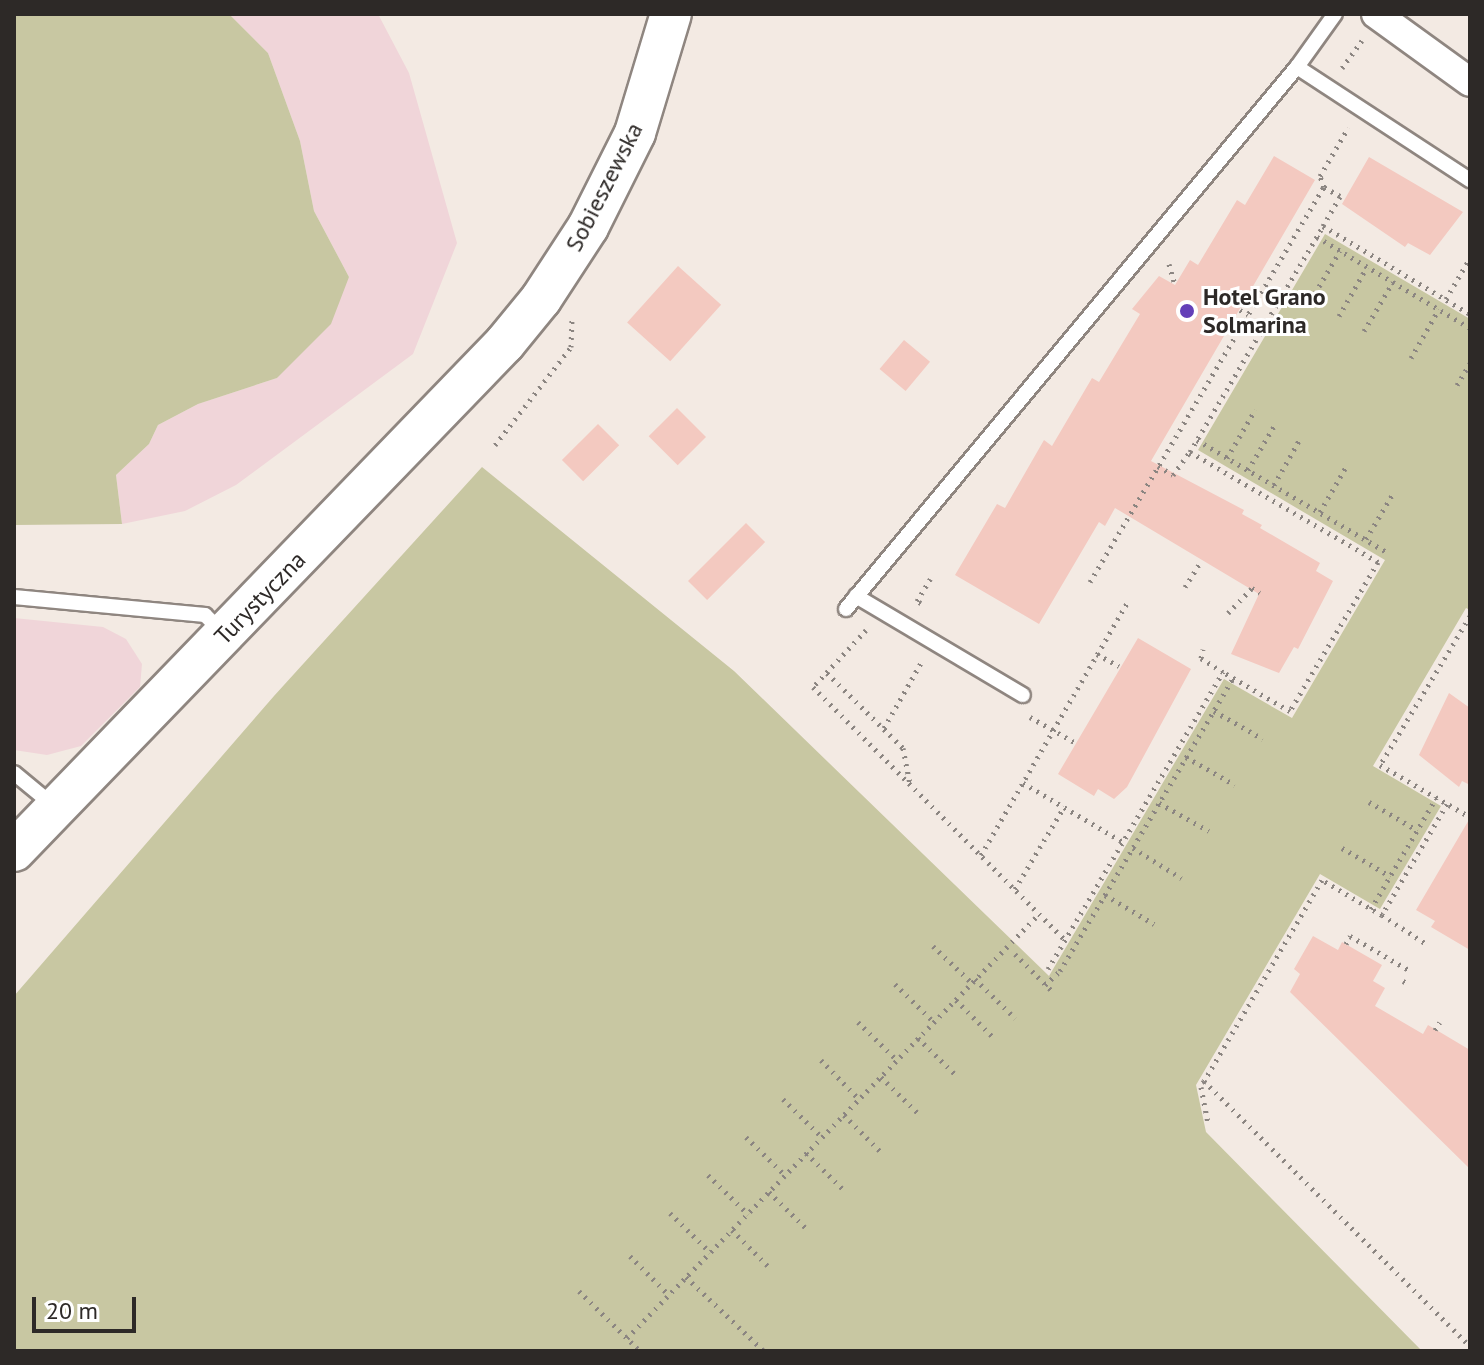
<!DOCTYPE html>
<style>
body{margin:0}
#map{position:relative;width:1484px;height:1365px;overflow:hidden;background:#f3eae3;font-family:"PT Sans",sans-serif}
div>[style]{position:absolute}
.green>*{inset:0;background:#f0d5d9}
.water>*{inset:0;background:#c8c7a2}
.building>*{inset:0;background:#f3c9c0;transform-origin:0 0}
.path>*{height:5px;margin-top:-2.5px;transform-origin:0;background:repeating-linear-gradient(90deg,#8b8581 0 2px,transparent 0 8px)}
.roads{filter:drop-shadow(2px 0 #8f8680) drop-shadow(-2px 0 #8f8680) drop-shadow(0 2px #8f8680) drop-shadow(0 -2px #8f8680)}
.lane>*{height:14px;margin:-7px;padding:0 7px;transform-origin:7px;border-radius:7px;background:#fff}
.street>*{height:28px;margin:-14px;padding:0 14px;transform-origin:14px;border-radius:14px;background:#fff}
.secondary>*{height:40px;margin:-20px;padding:0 20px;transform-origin:20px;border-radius:20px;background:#fff}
.dots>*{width:22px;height:22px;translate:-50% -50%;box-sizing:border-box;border:4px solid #fff;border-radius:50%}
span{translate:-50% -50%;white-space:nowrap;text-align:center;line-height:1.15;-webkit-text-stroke:6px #fff;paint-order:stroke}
.street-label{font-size:24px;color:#2d2927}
.poi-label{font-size:24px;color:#2d2927;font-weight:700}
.left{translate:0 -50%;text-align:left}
.frame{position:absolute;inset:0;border:16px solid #2d2927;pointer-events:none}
.scale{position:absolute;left:32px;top:1297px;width:104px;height:36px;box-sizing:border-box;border:4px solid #2d2927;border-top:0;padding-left:10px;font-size:24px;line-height:28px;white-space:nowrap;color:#2d2927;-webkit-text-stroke:6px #fff;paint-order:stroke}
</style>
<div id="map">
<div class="green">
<i style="clip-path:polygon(229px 14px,378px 14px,409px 73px,457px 243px,413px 354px,236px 485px,185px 511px,122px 524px,116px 475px,149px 444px,158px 425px,198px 404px,277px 378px,349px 277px,314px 211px,300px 141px,268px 53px)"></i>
<i style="clip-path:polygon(14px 618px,103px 627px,126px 639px,142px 664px,140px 687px,81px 746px,47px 755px,14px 750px)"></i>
</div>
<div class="water">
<i style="clip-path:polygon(14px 14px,229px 14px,268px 53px,300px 141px,314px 211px,349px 277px,331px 324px,277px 378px,198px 404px,158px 425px,149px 444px,116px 475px,122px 524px,14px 525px)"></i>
<i style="clip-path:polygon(1325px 234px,1470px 319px,1470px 610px,1466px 608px,1373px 766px,1441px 806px,1380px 909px,1320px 874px,1196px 1085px,1206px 1132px,1422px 1351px,14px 1351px,14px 996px,274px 696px,482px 467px,734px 671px,1049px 976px,1224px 679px,1292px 718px,1385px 560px,1198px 450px)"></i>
</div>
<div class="building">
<i style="clip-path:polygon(1274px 156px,1315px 180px,1151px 461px,1244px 510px,1242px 514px,1262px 525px,1260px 528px,1320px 563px,1316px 571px,1333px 581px,1298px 649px,1294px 647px,1279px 673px,1231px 654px,1259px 594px,1115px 508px,1105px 526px,1099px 522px,1039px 624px,955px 575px,997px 504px,1005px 508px,1044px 440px,1052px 446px,1092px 378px,1099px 382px,1140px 314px,1132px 309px,1159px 276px,1175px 285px,1190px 260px,1198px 265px,1237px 200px,1245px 205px)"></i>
<i style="clip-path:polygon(1369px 157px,1463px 212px,1430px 255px,1408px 243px,1405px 247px,1342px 204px)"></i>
<i style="left:678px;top:266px;width:58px;height:76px;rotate:42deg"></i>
<i style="left:904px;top:340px;width:34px;height:38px;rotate:40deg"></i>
<i style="left:677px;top:408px;width:41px;height:40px;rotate:45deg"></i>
<i style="left:598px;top:424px;width:30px;height:51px;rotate:45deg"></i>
<i style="left:746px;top:523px;width:27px;height:82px;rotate:45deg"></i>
<i style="clip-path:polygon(1138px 638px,1191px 669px,1127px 787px,1114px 799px,1098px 789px,1094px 796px,1058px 774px)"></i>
<i style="clip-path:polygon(1449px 693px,1470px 708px,1470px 785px,1462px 781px,1459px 787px,1419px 755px)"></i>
<i style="clip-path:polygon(1470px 818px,1470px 950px,1431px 927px,1435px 921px,1416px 910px)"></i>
<i style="clip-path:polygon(1313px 936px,1338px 950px,1342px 942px,1382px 965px,1373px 981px,1385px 988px,1375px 1006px,1423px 1034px,1428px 1025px,1470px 1050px,1470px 1169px,1290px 992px,1300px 974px,1294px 969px)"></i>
</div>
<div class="path">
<i style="left:1342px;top:68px;width:34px;rotate:-54deg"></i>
<i style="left:1323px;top:226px;width:34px;rotate:-60deg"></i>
<i style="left:1340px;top:196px;width:18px;rotate:-151deg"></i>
<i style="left:1317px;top:237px;width:178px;rotate:30.7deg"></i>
<i style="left:1169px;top:264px;width:22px;rotate:74deg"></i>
<i style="left:1446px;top:299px;width:48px;rotate:-59.7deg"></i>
<i style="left:1311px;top:300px;width:57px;rotate:-59.4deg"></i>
<i style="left:1240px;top:310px;width:9px;rotate:32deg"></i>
<i style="left:1339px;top:316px;width:56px;rotate:-60.3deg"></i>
<i style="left:1364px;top:331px;width:57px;rotate:-59.4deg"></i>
<i style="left:1411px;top:358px;width:56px;rotate:-60.3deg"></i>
<i style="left:1457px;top:385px;width:26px;rotate:-59deg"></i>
<i style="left:1197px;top:440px;width:222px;rotate:30.6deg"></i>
<i style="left:495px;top:445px;width:124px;rotate:-52.2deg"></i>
<i style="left:571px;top:347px;width:27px;rotate:-88deg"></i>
<i style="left:1190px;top:452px;width:218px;rotate:30.3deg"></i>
<i style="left:1378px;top:562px;width:173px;rotate:120.6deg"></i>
<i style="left:1290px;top:711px;width:78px;rotate:-149.8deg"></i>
<i style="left:1227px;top:458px;width:56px;rotate:-59.7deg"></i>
<i style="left:1158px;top:466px;width:17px;rotate:31deg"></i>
<i style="left:1173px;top:475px;width:29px;rotate:-54deg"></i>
<i style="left:1190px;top:452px;width:262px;rotate:-59.5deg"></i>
<i style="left:1323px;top:226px;width:171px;rotate:30.9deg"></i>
<i style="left:1248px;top:470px;width:55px;rotate:-59.2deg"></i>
<i style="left:1274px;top:485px;width:55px;rotate:-60.6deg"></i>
<i style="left:1320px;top:512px;width:54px;rotate:-60.1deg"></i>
<i style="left:1366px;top:539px;width:55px;rotate:-59.2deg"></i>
<i style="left:1090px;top:582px;width:459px;rotate:-59.4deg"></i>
<i style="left:1324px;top:187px;width:12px;rotate:-110deg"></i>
<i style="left:1320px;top:176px;width:56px;rotate:-59.7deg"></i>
<i style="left:1185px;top:587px;width:31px;rotate:-58deg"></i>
<i style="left:921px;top:603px;width:4px;rotate:-153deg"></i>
<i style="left:917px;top:601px;width:26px;rotate:-59deg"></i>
<i style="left:1228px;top:613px;width:35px;rotate:-46deg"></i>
<i style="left:1252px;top:588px;width:9px;rotate:32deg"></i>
<i style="left:1470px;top:616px;width:174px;rotate:121.1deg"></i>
<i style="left:1380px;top:765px;width:104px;rotate:30deg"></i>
<i style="left:866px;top:630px;width:78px;rotate:132.9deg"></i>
<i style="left:813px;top:687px;width:357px;rotate:45.1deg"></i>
<i style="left:1097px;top:654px;width:25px;rotate:29deg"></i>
<i style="left:827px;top:673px;width:107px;rotate:44.6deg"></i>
<i style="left:903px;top:748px;width:36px;rotate:79deg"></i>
<i style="left:1214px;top:711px;width:56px;rotate:29.7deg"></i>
<i style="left:1030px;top:717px;width:51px;rotate:29.6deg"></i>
<i style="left:884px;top:728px;width:75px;rotate:-60.4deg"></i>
<i style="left:1186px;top:757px;width:56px;rotate:29.7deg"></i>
<i style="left:1023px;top:783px;width:116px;rotate:30.5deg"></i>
<i style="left:1369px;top:802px;width:56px;rotate:30.3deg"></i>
<i style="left:1159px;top:803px;width:57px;rotate:29.2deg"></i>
<i style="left:1447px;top:804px;width:129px;rotate:120.4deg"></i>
<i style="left:1382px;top:915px;width:69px;rotate:-149.7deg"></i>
<i style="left:1322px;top:880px;width:233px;rotate:120.4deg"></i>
<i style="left:1204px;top:1081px;width:375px;rotate:44.9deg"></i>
<i style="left:1133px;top:848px;width:57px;rotate:32deg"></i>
<i style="left:1342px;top:848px;width:56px;rotate:30.3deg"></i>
<i style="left:981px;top:855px;width:291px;rotate:-59.9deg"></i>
<i style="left:1015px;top:889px;width:96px;rotate:-59.1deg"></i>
<i style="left:1105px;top:895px;width:57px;rotate:30.6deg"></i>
<i style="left:1371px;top:909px;width:129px;rotate:-59.6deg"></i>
<i style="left:1382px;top:915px;width:51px;rotate:33.1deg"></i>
<i style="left:1346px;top:944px;width:9px;rotate:-63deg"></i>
<i style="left:1350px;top:936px;width:68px;rotate:30deg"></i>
<i style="left:933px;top:946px;width:54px;rotate:43.5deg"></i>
<i style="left:1015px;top:954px;width:51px;rotate:45deg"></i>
<i style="left:1048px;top:969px;width:345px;rotate:-59.5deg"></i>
<i style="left:1223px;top:672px;width:26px;rotate:-148deg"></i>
<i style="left:1201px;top:658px;width:9px;rotate:-77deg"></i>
<i style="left:975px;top:979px;width:56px;rotate:44.3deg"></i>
<i style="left:1403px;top:981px;width:4px;rotate:27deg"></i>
<i style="left:895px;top:984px;width:54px;rotate:44.3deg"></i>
<i style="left:1045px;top:985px;width:21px;rotate:-43deg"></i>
<i style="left:1060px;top:971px;width:340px;rotate:-59.4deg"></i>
<i style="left:956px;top:1000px;width:54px;rotate:45deg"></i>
<i style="left:858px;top:1022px;width:54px;rotate:44.3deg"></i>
<i style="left:1435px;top:1030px;width:9px;rotate:-58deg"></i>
<i style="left:918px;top:1038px;width:54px;rotate:44.3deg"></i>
<i style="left:821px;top:1060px;width:54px;rotate:45.7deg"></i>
<i style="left:881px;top:1077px;width:54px;rotate:44.3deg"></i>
<i style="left:1204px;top:1081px;width:7px;rotate:117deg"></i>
<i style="left:1201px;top:1087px;width:36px;rotate:79deg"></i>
<i style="left:783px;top:1099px;width:54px;rotate:44.3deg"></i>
<i style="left:844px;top:1115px;width:54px;rotate:45deg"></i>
<i style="left:746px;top:1137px;width:54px;rotate:44.3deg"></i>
<i style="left:806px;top:1153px;width:54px;rotate:44.3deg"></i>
<i style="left:708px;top:1175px;width:56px;rotate:44.3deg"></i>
<i style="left:769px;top:1192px;width:54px;rotate:44.3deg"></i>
<i style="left:670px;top:1213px;width:56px;rotate:44.3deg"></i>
<i style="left:732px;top:1230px;width:54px;rotate:45deg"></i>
<i style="left:630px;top:1256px;width:55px;rotate:45deg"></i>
<i style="left:686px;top:1277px;width:108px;rotate:43.5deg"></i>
<i style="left:579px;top:1291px;width:86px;rotate:44.5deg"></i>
<i style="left:627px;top:1338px;width:591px;rotate:-45.82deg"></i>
</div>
<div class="roads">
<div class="lane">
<i style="left:1297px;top:67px;width:207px;rotate:33.2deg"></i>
<i style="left:856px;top:596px;width:194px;rotate:30.7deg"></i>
<i style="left:14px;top:597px;width:192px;rotate:5.4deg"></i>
<i style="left:205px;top:615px;width:23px;rotate:45deg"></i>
<i style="left:846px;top:609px;width:705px;rotate:-50.24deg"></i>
<i style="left:1297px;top:67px;width:65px;rotate:-54.4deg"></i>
<i style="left:14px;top:773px;width:52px;rotate:39.5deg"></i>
</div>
<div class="street">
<i style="left:1376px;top:14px;width:116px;rotate:35.9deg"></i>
</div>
<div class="secondary">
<i style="left:14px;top:851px;width:707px;rotate:-45.97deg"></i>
<i style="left:505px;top:343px;width:57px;rotate:-50.7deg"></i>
<i style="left:541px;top:299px;width:86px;rotate:-56.9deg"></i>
<i style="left:588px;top:227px;width:105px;rotate:-63.4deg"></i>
<i style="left:635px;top:133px;width:124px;rotate:-73.2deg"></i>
</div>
</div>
<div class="dots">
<i style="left:1187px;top:311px;background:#643fb8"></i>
</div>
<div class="street-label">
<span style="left:604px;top:187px;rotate:-63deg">Sobieszewska</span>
<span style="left:260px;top:598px;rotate:-46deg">Turystyczna</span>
</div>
<div class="poi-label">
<span class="left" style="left:1203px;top:311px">Hotel Grano<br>Solmarina</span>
</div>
<div class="frame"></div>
<div class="scale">20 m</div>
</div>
